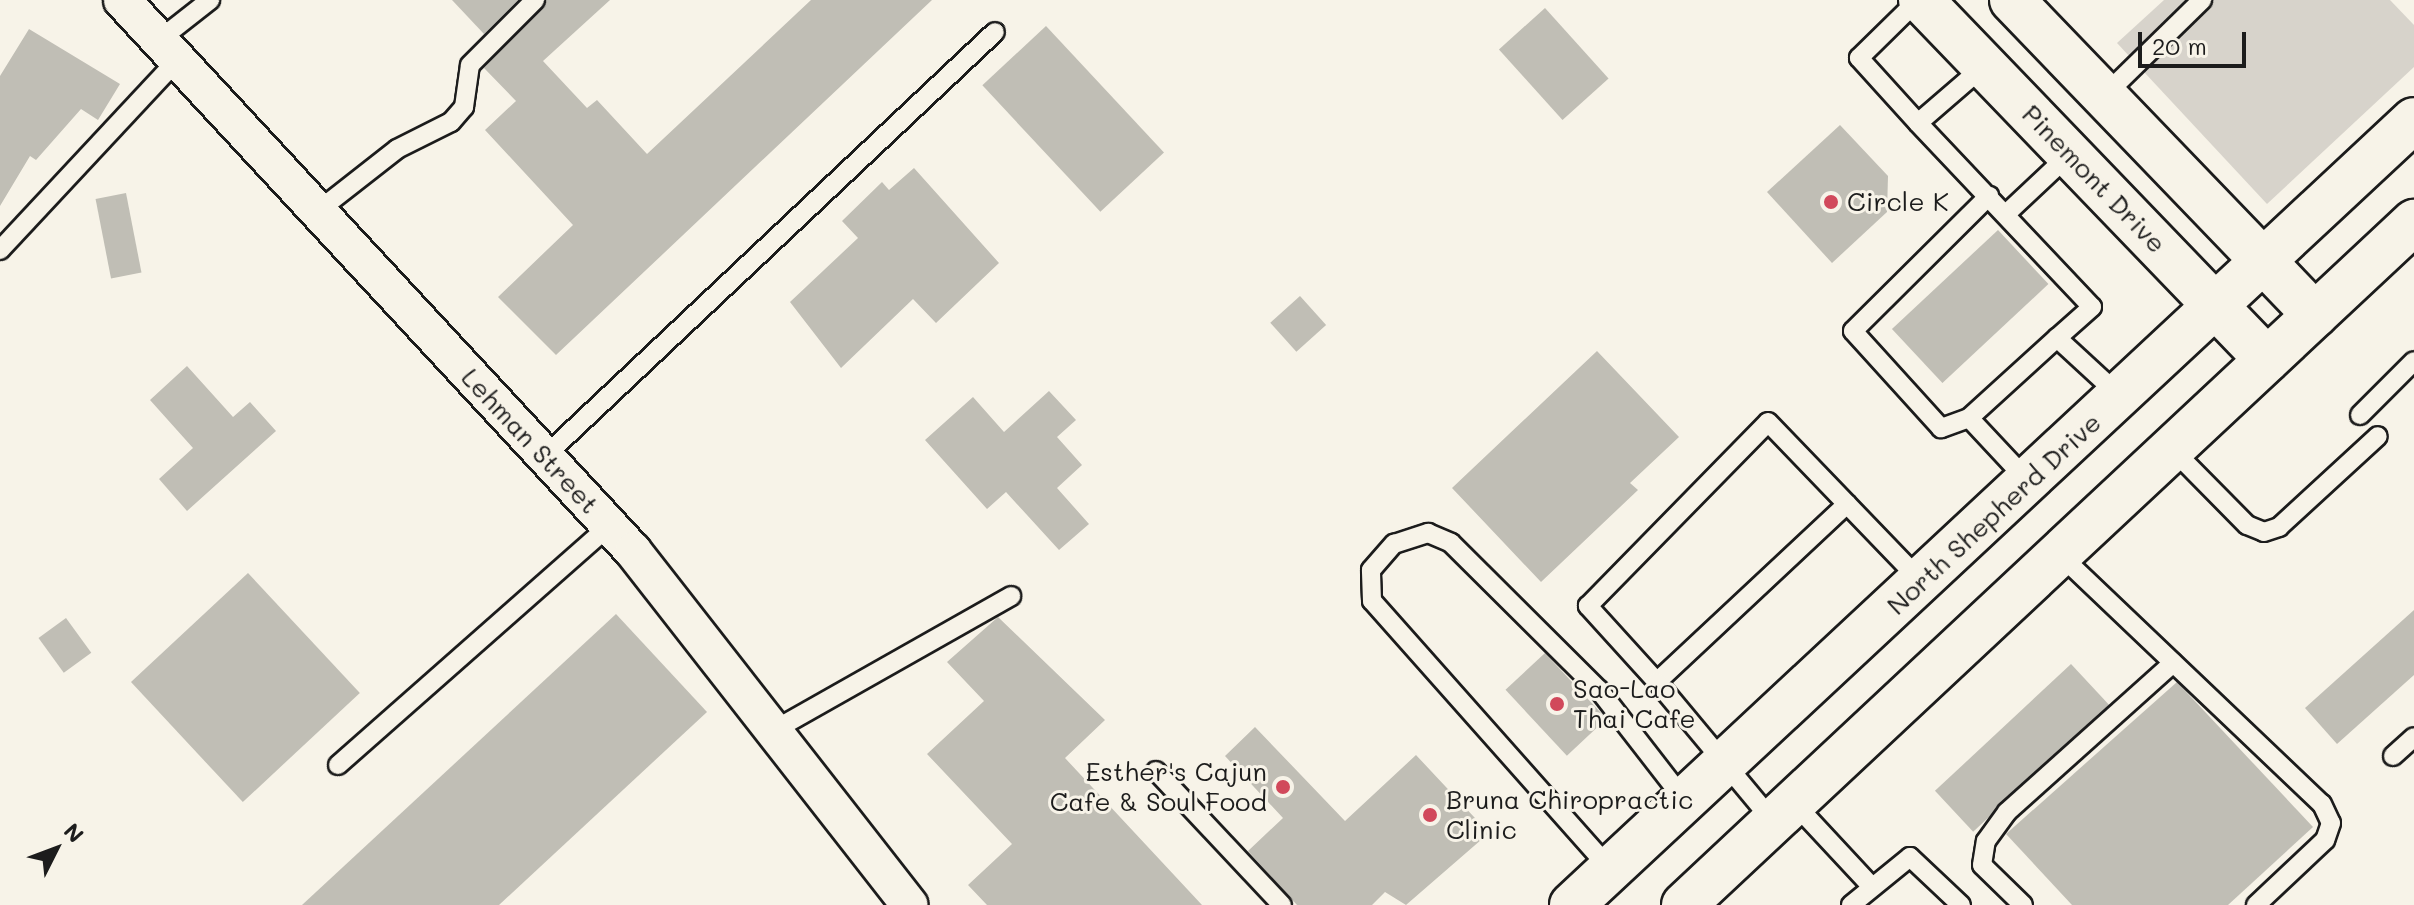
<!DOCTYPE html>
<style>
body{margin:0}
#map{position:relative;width:2414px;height:905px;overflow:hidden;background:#f7f3e8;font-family:Mali,sans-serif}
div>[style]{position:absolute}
.green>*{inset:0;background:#d7d3cb}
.building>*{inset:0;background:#c0beb5;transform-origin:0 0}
.roads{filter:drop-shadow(2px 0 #1c1c1c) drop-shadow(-2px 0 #1c1c1c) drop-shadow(0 2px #1c1c1c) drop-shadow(0 -2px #1c1c1c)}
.service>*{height:18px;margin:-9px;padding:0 9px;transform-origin:9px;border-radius:9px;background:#f7f3e8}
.minor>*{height:36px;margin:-18px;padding:0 18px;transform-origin:18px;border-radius:18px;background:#f7f3e8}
.secondary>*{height:44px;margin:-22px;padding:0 22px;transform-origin:22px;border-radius:22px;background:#f7f3e8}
.primary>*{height:44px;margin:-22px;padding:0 22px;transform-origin:22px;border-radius:22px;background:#f7f3e8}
.dots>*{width:22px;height:22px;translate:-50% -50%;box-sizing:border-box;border:4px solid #f7f3e8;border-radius:50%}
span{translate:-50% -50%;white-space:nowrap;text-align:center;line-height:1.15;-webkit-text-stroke:6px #f7f3e8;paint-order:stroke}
.street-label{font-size:26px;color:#1c1c1c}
.poi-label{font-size:26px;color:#1c1c1c}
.left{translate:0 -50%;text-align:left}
.right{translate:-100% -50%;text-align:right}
.north{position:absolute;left:16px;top:809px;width:80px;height:80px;-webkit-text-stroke:6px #f7f3e8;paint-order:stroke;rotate:48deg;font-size:22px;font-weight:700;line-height:32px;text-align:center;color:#1c1c1c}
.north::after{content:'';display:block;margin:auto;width:28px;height:36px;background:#1c1c1c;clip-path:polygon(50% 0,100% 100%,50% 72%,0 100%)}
.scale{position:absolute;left:2138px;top:32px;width:108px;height:36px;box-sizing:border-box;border:4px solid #1c1c1c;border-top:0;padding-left:10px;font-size:24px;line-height:28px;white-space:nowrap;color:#1c1c1c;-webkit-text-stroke:6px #f7f3e8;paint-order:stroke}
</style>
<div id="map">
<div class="green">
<i style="clip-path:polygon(2164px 0,2390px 0,2414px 25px,2414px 67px,2267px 204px,2117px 43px)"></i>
</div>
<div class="building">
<i style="clip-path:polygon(452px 0,518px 0,484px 34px)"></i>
<i style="clip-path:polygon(547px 0,610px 0,543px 61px,587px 108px,597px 100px,647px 154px,811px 0,932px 0,556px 355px,498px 297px,573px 225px,485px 130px,516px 101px,484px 68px)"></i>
<i style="left:1545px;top:8px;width:95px;height:62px;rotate:48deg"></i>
<i style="left:1046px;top:26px;width:173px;height:87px;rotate:47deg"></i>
<i style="clip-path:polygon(29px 29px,120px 84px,98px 120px,81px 109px,36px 160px,30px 156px,0 206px,0 76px)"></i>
<i style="clip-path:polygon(1840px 125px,1888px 176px,1887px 212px,1832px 263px,1767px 192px)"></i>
<i style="clip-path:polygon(914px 168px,999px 263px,936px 323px,913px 299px,841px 368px,790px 302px,858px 238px,842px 221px,882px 182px,889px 190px)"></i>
<i style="left:126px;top:193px;width:81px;height:31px;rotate:79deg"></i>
<i style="left:1998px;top:230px;width:74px;height:145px;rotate:47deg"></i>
<i style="left:1300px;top:296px;width:39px;height:40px;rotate:48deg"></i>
<i style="clip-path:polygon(1597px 351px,1679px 437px,1630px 483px,1638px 490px,1541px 582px,1452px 488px)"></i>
<i style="clip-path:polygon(187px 366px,233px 417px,250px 402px,276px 431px,187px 511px,159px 479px,193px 448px,150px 400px)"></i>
<i style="clip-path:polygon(1049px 391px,1076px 420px,1057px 437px,1082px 465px,1057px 488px,1089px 524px,1059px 550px,1006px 492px,987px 509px,925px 440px,973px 397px,1004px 432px)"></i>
<i style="left:248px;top:573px;width:164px;height:160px;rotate:47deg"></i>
<i style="clip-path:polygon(2414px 610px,2414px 675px,2337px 744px,2305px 708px)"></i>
<i style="clip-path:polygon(616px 614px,707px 712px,499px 905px,302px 905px)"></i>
<i style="clip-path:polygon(998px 617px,1105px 720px,1065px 758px,1202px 905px,987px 905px,968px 885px,1012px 844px,927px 754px,984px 701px,947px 662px)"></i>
<i style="left:66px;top:618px;width:43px;height:34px;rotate:54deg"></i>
<i style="left:1545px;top:653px;width:90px;height:54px;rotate:47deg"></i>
<i style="left:2071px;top:664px;width:56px;height:186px;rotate:47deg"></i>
<i style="clip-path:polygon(2177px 682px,2313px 827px,2228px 905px,2072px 905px,2006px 834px)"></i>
<i style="clip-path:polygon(1255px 727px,1345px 821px,1416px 755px,1489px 833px,1406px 905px,1385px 892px,1372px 905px,1297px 905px,1248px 851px,1283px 818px,1225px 756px)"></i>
</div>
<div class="roads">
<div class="service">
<i style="left:159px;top:40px;width:65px;rotate:-38.1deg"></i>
<i style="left:1984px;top:66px;width:87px;rotate:139.2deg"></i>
<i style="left:1918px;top:123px;width:253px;rotate:46.6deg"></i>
<i style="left:2092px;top:307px;width:47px;rotate:138.5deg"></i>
<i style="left:2057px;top:338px;width:86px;rotate:42.6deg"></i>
<i style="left:2105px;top:95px;width:136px;rotate:-44.4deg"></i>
<i style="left:1918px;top:123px;width:88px;rotate:-132.2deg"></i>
<i style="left:1859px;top:58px;width:83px;rotate:-44.5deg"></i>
<i style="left:318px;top:211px;width:100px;rotate:-38.1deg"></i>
<i style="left:397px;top:149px;width:60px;rotate:-26.6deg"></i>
<i style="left:451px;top:122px;width:20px;rotate:-49deg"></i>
<i style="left:464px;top:107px;width:42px;rotate:-81.9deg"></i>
<i style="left:470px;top:65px;width:92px;rotate:-45deg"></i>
<i style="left:2006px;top:214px;width:88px;rotate:-43.2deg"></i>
<i style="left:0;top:250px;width:260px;rotate:-47deg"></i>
<i style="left:2360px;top:415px;width:76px;rotate:-45deg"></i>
<i style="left:1969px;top:418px;width:30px;rotate:160deg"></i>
<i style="left:1941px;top:428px;width:131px;rotate:-132.2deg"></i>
<i style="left:1853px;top:331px;width:192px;rotate:-44.8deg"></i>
<i style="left:2171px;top:448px;width:108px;rotate:45.4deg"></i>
<i style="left:2247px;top:525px;width:18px;rotate:22deg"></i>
<i style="left:2264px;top:532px;width:16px;rotate:-18deg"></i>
<i style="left:2279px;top:527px;width:134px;rotate:-42.6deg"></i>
<i style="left:545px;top:456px;width:618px;rotate:-43.3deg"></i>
<i style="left:2028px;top:481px;width:86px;rotate:-133.1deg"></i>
<i style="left:1969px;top:418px;width:119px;rotate:-42.3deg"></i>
<i style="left:1847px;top:504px;width:260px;rotate:136.9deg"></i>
<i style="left:1657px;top:682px;width:103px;rotate:-132.2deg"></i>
<i style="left:1588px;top:606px;width:257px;rotate:-45.6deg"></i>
<i style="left:1768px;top:422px;width:221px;rotate:46.1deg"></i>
<i style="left:2058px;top:553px;width:364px;rotate:43.6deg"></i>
<i style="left:2322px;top:804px;width:21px;rotate:65deg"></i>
<i style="left:2331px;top:823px;width:18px;rotate:109deg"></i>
<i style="left:2325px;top:840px;width:95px;rotate:136.7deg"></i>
<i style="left:1657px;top:682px;width:181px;rotate:50.2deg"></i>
<i style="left:778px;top:728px;width:268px;rotate:-29.5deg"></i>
<i style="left:2393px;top:756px;width:28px;rotate:-42deg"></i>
<i style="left:338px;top:765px;width:361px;rotate:-41.4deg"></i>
<i style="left:1156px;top:771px;width:184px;rotate:46.8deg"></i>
<i style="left:1793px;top:802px;width:115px;rotate:47.1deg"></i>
<i style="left:1611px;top:870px;width:360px;rotate:-131.6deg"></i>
<i style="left:1372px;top:601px;width:31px;rotate:-92deg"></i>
<i style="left:1371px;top:570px;width:35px;rotate:-49deg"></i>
<i style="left:1394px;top:544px;width:36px;rotate:-18deg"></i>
<i style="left:1428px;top:533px;width:25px;rotate:23deg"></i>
<i style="left:1451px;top:543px;width:209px;rotate:44.8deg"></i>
<i style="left:1599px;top:690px;width:142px;rotate:52.2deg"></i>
<i style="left:1851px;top:905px;width:76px;rotate:-39.1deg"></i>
<i style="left:1910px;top:857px;width:70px;rotate:43.3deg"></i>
<i style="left:2023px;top:905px;width:57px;rotate:-135.7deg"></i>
<i style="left:1982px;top:865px;width:24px;rotate:-81deg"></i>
<i style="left:1986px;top:841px;width:36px;rotate:-54deg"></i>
<i style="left:2007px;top:812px;width:223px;rotate:-41.9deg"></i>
</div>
<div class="minor">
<i style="left:122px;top:0;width:751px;rotate:47.16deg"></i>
<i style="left:633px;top:551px;width:449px;rotate:52deg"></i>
</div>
<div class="secondary">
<i style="left:1921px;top:0;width:499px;rotate:46.1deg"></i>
<i style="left:2012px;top:0;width:437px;rotate:46.1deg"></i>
</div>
<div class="primary">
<i style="left:1572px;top:905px;width:1151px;rotate:-42.99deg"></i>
<i style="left:1684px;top:905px;width:1000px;rotate:-43.09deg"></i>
</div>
</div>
<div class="dots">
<i style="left:1831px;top:202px;background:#d1495b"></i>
<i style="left:1557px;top:704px;background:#d1495b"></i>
<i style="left:1283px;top:787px;background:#d1495b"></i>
<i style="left:1430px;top:815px;background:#d1495b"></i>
</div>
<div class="street-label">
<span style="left:2094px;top:179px;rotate:46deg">Pinemont Drive</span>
<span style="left:530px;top:441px;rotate:47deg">Lehman Street</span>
<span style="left:1994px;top:514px;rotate:-43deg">North Shepherd Drive</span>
</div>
<div class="poi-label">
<span class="left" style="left:1847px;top:202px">Circle K</span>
<span class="left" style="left:1573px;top:704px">Sao-Lao<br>Thai Cafe</span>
<span class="right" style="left:1267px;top:787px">Esther's Cajun<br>Cafe &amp; Soul Food</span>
<span class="left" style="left:1446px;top:815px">Bruna Chiropractic<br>Clinic</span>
</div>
<div class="north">N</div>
<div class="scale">20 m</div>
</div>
